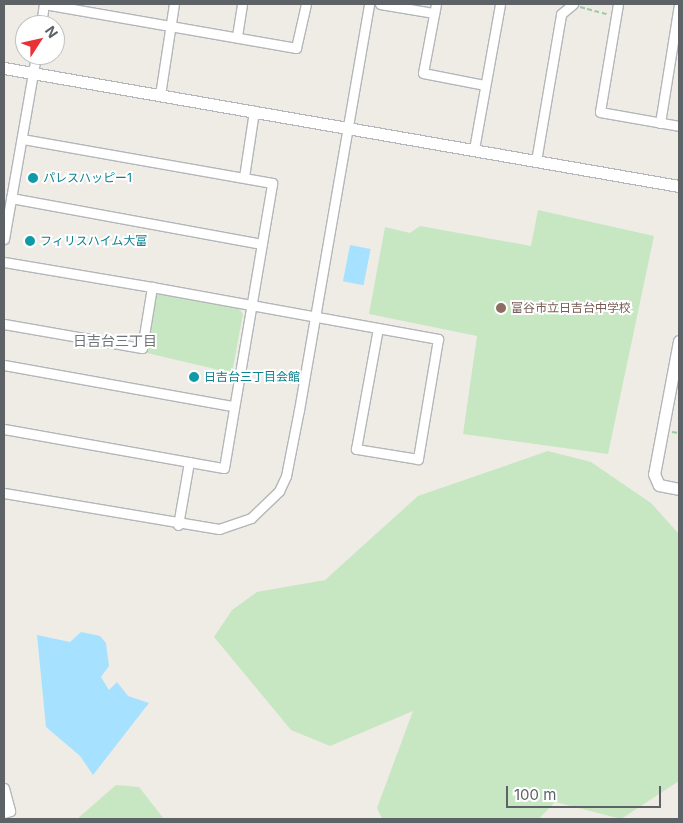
<!DOCTYPE html>
<meta charset="utf-8">
<style>
body{margin:0}
#map{position:relative;width:683px;height:823px;overflow:hidden;background:#efece5;font-family:Inter,"Noto Sans JP",sans-serif}
div>[style]{position:absolute}
.green>*{inset:0;background:#c6e7c2}
.water>*{inset:0;background:#a6e2ff;transform-origin:0 0}
.path>*{height:2px;margin-top:-1px;transform-origin:0;background:repeating-linear-gradient(90deg,#9ccba4 0 5px,transparent 0 7.5px)}
.roads{filter:drop-shadow(1px 0 #b3b6ba) drop-shadow(-1px 0 #b3b6ba) drop-shadow(0 1px #b3b6ba) drop-shadow(0 -1px #b3b6ba)}
.minor>*{height:9px;margin:-4.5px;padding:0 4.5px;transform-origin:4.5px;border-radius:4.5px;background:#fff}
.tertiary>*{height:11px;margin:-5.5px;padding:0 5.5px;transform-origin:5.5px;border-radius:5.5px;background:#fff}
.dots>*{width:14px;height:14px;translate:-50% -50%;box-sizing:border-box;border:2px solid #fff;border-radius:50%}
span{translate:-50% -50%;white-space:nowrap;text-align:center;line-height:1.15;-webkit-text-stroke:4px #fff;paint-order:stroke}
.culture-label{font-size:12px;color:#0d838f}
.left{translate:0 -50%;text-align:left}
.education-label{font-size:12px;color:#785e54}
.neighbourhood-label{font-size:14px;color:#6e7478}
.frame{position:absolute;inset:0;border:5px solid #5d6266;pointer-events:none}
.north{position:absolute;left:15px;top:15px;width:50px;height:50px;box-sizing:border-box;background:#fff;border:1px solid #bec0c2;border-radius:50%;rotate:55deg;font-size:14px;font-weight:700;line-height:20px;text-align:center;color:#5d6266}
.north::after{content:'';display:block;margin:auto;width:18px;height:22px;background:#ea3037;clip-path:polygon(50% 0,100% 100%,50% 72%,0 100%)}
.scale{position:absolute;left:506px;top:786px;width:155px;height:22px;box-sizing:border-box;border:2px solid #5d6266;border-top:0;padding-left:6px;font-size:15px;line-height:18px;white-space:nowrap;color:#5d6266;-webkit-text-stroke:4px #fff;paint-order:stroke}
</style>
<div id="map">
<div class="green">
<i style="clip-path:polygon(538px 210px,654px 236px,608px 454px,463px 434px,477px 336px,369px 314px,385px 227px,410px 233px,420px 226px,531px 246px)"></i>
<i style="clip-path:polygon(160px 293px,238px 307px,243px 314px,232px 373px,147px 353px,154px 297px)"></i>
<i style="clip-path:polygon(548px 451px,591px 462px,651px 503px,679px 534px,679px 781px,621px 819px,555px 802px,539px 819px,382px 819px,377px 808px,413px 711px,330px 746px,291px 730px,214px 637px,232px 610px,257px 592px,325px 580px,418px 496px)"></i>
<i style="clip-path:polygon(116px 785px,139px 787px,164px 819px,77px 819px)"></i>
</div>
<div class="water">
<i style="left:350px;top:245px;width:21px;height:37px;rotate:11deg"></i>
<i style="clip-path:polygon(81px 632px,100px 636px,106px 643px,109px 666px,101px 677px,109px 690px,117px 682px,128px 696px,149px 703px,93px 775px,80px 756px,46px 727px,37px 635px,70px 642px)"></i>
</div>
<div class="path">
<i style="left:580px;top:7px;width:28px;rotate:15deg"></i>
<i style="left:672px;top:432px;width:7px;rotate:8deg"></i>
</div>
<div class="roads">
<div class="minor">
<i style="left:44px;top:4px;width:256px;rotate:9.9deg"></i>
<i style="left:296px;top:48px;width:45px;rotate:-77.2deg"></i>
<i style="left:380px;top:4px;width:55px;rotate:9.5deg"></i>
<i style="left:436px;top:4px;width:70px;rotate:100.7deg"></i>
<i style="left:423px;top:73px;width:62px;rotate:11.1deg"></i>
<i style="left:618px;top:4px;width:109px;rotate:99.5deg"></i>
<i style="left:600px;top:112px;width:80px;rotate:10deg"></i>
<i style="left:41px;top:25px;width:21px;rotate:-82deg"></i>
<i style="left:237px;top:36px;width:32px;rotate:-81deg"></i>
<i style="left:160px;top:95px;width:92px;rotate:-81.3deg"></i>
<i style="left:660px;top:123px;width:120px;rotate:-80.9deg"></i>
<i style="left:474px;top:149px;width:147px;rotate:-79.8deg"></i>
<i style="left:536px;top:161px;width:149px;rotate:-80.3deg"></i>
<i style="left:561px;top:14px;width:16px;rotate:-40deg"></i>
<i style="left:244px;top:177px;width:67px;rotate:-81.4deg"></i>
<i style="left:11px;top:198px;width:255px;rotate:10.4deg"></i>
<i style="left:4px;top:239px;width:187px;rotate:-80.1deg"></i>
<i style="left:4px;top:262px;width:150px;rotate:9.6deg"></i>
<i style="left:152px;top:287px;width:291px;rotate:10.3deg"></i>
<i style="left:438px;top:339px;width:122px;rotate:99.5deg"></i>
<i style="left:418px;top:459px;width:63px;rotate:-170.8deg"></i>
<i style="left:356px;top:449px;width:123px;rotate:-79.7deg"></i>
<i style="left:4px;top:324px;width:140px;rotate:9.9deg"></i>
<i style="left:142px;top:348px;width:62px;rotate:-80.7deg"></i>
<i style="left:4px;top:365px;width:233px;rotate:10.2deg"></i>
<i style="left:4px;top:429px;width:223px;rotate:10.1deg"></i>
<i style="left:224px;top:468px;width:289px;rotate:-80.4deg"></i>
<i style="left:272px;top:183px;width:254px;rotate:-170deg"></i>
<i style="left:4px;top:493px;width:218px;rotate:9.5deg"></i>
<i style="left:219px;top:529px;width:34px;rotate:-19deg"></i>
<i style="left:251px;top:518px;width:39px;rotate:-44deg"></i>
<i style="left:279px;top:491px;width:17px;rotate:-65deg"></i>
<i style="left:286px;top:476px;width:67px;rotate:-78.9deg"></i>
<i style="left:299px;top:410px;width:412px;rotate:-80.2deg"></i>
<i style="left:178px;top:525px;width:64px;rotate:-80.1deg"></i>
<i style="left:4px;top:788px;width:24px;rotate:75deg"></i>
<i style="left:10px;top:811px;width:6px;rotate:162deg"></i>
</div>
<div class="tertiary">
<i style="left:4px;top:68px;width:685px;rotate:9.92deg"></i>
<i style="left:679px;top:341px;width:135px;rotate:100.6deg"></i>
<i style="left:654px;top:474px;width:12px;rotate:66deg"></i>
<i style="left:659px;top:485px;width:20px;rotate:11deg"></i>
</div>
</div>
<div class="dots">
<i style="left:33px;top:178px;background:#0f9aa8"></i>
<i style="left:30px;top:241px;background:#0f9aa8"></i>
<i style="left:501px;top:308px;background:#8d6e63"></i>
<i style="left:194px;top:377px;background:#0f9aa8"></i>
</div>
<div class="culture-label">
<span class="left" style="left:43px;top:178px">パレスハッピー1</span>
<span class="left" style="left:40px;top:241px">フィリスハイム大富</span>
<span class="left" style="left:204px;top:377px">日吉台三丁目会館</span>
</div>
<div class="education-label">
<span class="left" style="left:511px;top:308px">富谷市立日吉台中学校</span>
</div>
<div class="neighbourhood-label">
<span style="left:115px;top:341px">日吉台三丁目</span>
</div>
<div class="frame"></div>
<div class="north">N</div>
<div class="scale">100 m</div>
</div>
